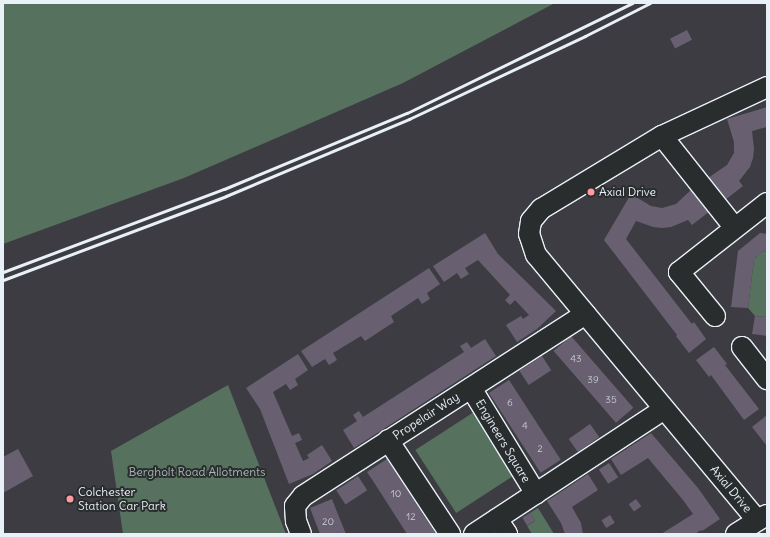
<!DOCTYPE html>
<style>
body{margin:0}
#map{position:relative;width:770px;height:537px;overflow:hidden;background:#3d3c42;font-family:Delius,sans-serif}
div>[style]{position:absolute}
.green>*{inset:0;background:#56715e;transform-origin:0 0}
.building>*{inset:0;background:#686070;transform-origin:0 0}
.roads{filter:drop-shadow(1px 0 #e8f1f8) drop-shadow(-1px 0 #e8f1f8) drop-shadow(0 1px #e8f1f8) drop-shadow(0 -1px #e8f1f8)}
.minor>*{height:20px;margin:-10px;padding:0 10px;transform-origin:10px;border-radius:10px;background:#2a2d2e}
.rail>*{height:3px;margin:-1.5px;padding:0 1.5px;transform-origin:1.5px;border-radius:1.5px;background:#e8f1f8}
.dots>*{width:11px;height:11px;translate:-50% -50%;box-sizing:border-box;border:2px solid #2a2d2e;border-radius:50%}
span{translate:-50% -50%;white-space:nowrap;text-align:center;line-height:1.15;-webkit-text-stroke:4px #2a2d2e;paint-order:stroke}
.number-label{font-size:10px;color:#c8cdd6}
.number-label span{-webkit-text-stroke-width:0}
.poi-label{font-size:12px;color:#e8f1f8}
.left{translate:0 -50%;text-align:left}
.street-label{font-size:12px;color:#e8f1f8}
.park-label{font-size:12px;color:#a6b7b3}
.frame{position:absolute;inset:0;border:4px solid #e8f1f8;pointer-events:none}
</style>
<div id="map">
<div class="green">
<i style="clip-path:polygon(3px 3px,555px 3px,403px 83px,184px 178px,3px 244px)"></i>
<i style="clip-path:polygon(763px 251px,767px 252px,767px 317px,755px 316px,748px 308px,754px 259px)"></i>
<i style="clip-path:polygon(228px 385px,286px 534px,123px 534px,111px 451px)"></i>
<i style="left:474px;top:412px;width:75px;height:70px;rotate:57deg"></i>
<i style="clip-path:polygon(538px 508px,551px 529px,554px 534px,532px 534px,527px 526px,535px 521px,530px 513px)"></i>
</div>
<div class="building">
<i style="left:687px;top:30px;width:11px;height:19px;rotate:63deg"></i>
<i style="clip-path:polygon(767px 107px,767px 127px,752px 131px,754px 149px,753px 158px,750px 167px,739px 181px,743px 186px,725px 200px,708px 178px,727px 165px,734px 153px,734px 142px,727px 119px)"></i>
<i style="clip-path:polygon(692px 189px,710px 211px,692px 225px,688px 220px,671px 227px,662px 228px,653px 227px,636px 221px,626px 239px,692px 324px,694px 322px,706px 339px,689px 353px,676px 336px,677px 335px,604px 240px,631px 194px,651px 206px,662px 208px,676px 204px)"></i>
<i style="clip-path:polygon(485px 233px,498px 254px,556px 311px,537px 329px,517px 342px,506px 325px,521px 316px,523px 319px,529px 315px,515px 300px,510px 305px,505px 300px,510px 295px,478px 260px,465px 268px,469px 274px,461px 279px,457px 273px,444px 282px,433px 266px)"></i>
<i style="clip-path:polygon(760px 233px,767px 234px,767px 252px,763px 251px,754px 259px,748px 308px,731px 307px,738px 251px)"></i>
<i style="clip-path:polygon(429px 268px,440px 284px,427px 293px,430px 299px,422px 304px,418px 298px,391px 316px,394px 322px,365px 341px,361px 336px,333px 353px,337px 360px,329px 365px,325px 359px,312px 367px,301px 351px)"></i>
<i style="clip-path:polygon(755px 316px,767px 317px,767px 336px,752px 334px)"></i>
<i style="left:571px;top:336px;width:95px;height:23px;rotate:49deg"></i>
<i style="clip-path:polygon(485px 339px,496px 356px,354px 448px,343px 430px,357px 421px,353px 415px,359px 411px,363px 417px,464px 352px,460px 346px,467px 342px,471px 348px)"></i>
<i style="clip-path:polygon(714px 347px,727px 364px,725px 365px,759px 409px,744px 420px,711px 375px,709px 377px,696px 360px)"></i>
<i style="clip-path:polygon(298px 354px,308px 370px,295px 379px,298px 385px,290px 390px,286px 384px,273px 392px,292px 436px,299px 433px,302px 440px,295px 443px,303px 461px,309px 458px,307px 455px,322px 445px,332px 461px,313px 474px,289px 484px,260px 409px,246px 388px)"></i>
<i style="left:542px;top:356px;width:17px;height:27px;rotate:57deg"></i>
<i style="left:509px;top:380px;width:95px;height:24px;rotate:57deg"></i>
<i style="clip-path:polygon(767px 415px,767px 446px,752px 427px)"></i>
<i style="left:590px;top:424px;width:16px;height:26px;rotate:55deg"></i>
<i style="clip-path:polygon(651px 433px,698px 488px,720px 519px,702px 531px,701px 530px,695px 534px,661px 534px,693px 514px,683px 500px,648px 458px,621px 475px,611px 459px)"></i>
<i style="clip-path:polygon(18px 449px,33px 476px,3px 493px,3px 457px)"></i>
<i style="clip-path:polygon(387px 459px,395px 471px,436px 534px,407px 534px,375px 484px,367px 472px)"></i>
<i style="left:609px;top:463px;width:17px;height:12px;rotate:57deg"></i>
<i style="clip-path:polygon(588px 474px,598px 490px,572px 507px,581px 523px,583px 534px,565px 534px,561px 523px,547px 501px)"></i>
<i style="left:358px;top:476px;width:17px;height:26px;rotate:57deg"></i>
<i style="clip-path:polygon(332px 499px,337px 512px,346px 534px,320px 534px,310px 508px)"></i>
<i style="left:636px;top:499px;width:9px;height:9px;rotate:54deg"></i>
<i style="left:530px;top:513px;width:9px;height:9px;rotate:58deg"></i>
<i style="left:610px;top:515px;width:9px;height:10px;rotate:58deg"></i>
</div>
<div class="roads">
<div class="minor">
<i style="left:662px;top:136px;width:117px;rotate:51.6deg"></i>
<i style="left:715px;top:316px;width:57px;rotate:-129.3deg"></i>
<i style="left:679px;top:272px;width:112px;rotate:-38.1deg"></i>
<i style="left:742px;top:347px;width:41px;rotate:52deg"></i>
<i style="left:471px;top:388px;width:124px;rotate:58.5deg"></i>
<i style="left:388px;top:440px;width:113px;rotate:56.6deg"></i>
<i style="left:497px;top:519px;width:18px;rotate:56deg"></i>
<i style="left:757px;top:520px;width:345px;rotate:-129.8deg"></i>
<i style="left:536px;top:255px;width:22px;rotate:-108deg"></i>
<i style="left:529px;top:234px;width:13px;rotate:-81deg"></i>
<i style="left:531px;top:221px;width:16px;rotate:-50deg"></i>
<i style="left:541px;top:209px;width:141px;rotate:-31.1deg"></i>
<i style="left:662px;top:136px;width:116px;rotate:-25deg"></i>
<i style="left:301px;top:534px;width:14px;rotate:-111deg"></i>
<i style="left:296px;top:521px;width:15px;rotate:-94deg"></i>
<i style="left:295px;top:506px;width:13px;rotate:-51deg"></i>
<i style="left:303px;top:496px;width:336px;rotate:-32.8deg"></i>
<i style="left:474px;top:534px;width:227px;rotate:-33.3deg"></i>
<i style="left:736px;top:534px;width:36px;rotate:-32deg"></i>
</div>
</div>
<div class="rail">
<i style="left:3px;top:272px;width:236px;rotate:-20.6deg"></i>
<i style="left:224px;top:189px;width:198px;rotate:-22.6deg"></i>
<i style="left:407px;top:113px;width:251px;rotate:-26deg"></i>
<i style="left:3px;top:280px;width:238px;rotate:-20.6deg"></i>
<i style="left:226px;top:196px;width:199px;rotate:-22.8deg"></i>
<i style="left:409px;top:119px;width:195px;rotate:-25.2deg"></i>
<i style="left:585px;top:36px;width:73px;rotate:-26.9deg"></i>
</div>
<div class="dots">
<i style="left:591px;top:192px;background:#ff9aa2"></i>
<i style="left:70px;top:499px;background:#ff9aa2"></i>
</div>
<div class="number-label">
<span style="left:576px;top:359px">43</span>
<span style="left:593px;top:380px">39</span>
<span style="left:611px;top:400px">35</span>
<span style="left:510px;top:403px">6</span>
<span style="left:525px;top:426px">4</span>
<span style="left:540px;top:449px">2</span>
<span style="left:396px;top:494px">10</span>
<span style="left:411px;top:517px">12</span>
<span style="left:328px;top:522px">20</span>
</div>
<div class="poi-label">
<span class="left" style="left:599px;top:192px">Axial Drive</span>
<span class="left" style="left:78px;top:499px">Colchester<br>Station Car Park</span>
</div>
<div class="street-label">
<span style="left:426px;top:416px;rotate:-33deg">Propelair Way</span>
<span style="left:503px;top:441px;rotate:59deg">Engineers Square</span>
<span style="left:731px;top:489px;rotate:50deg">Axial Drive</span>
</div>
<div class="park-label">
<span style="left:197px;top:472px">Bergholt Road Allotments</span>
</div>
<div class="frame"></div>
</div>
